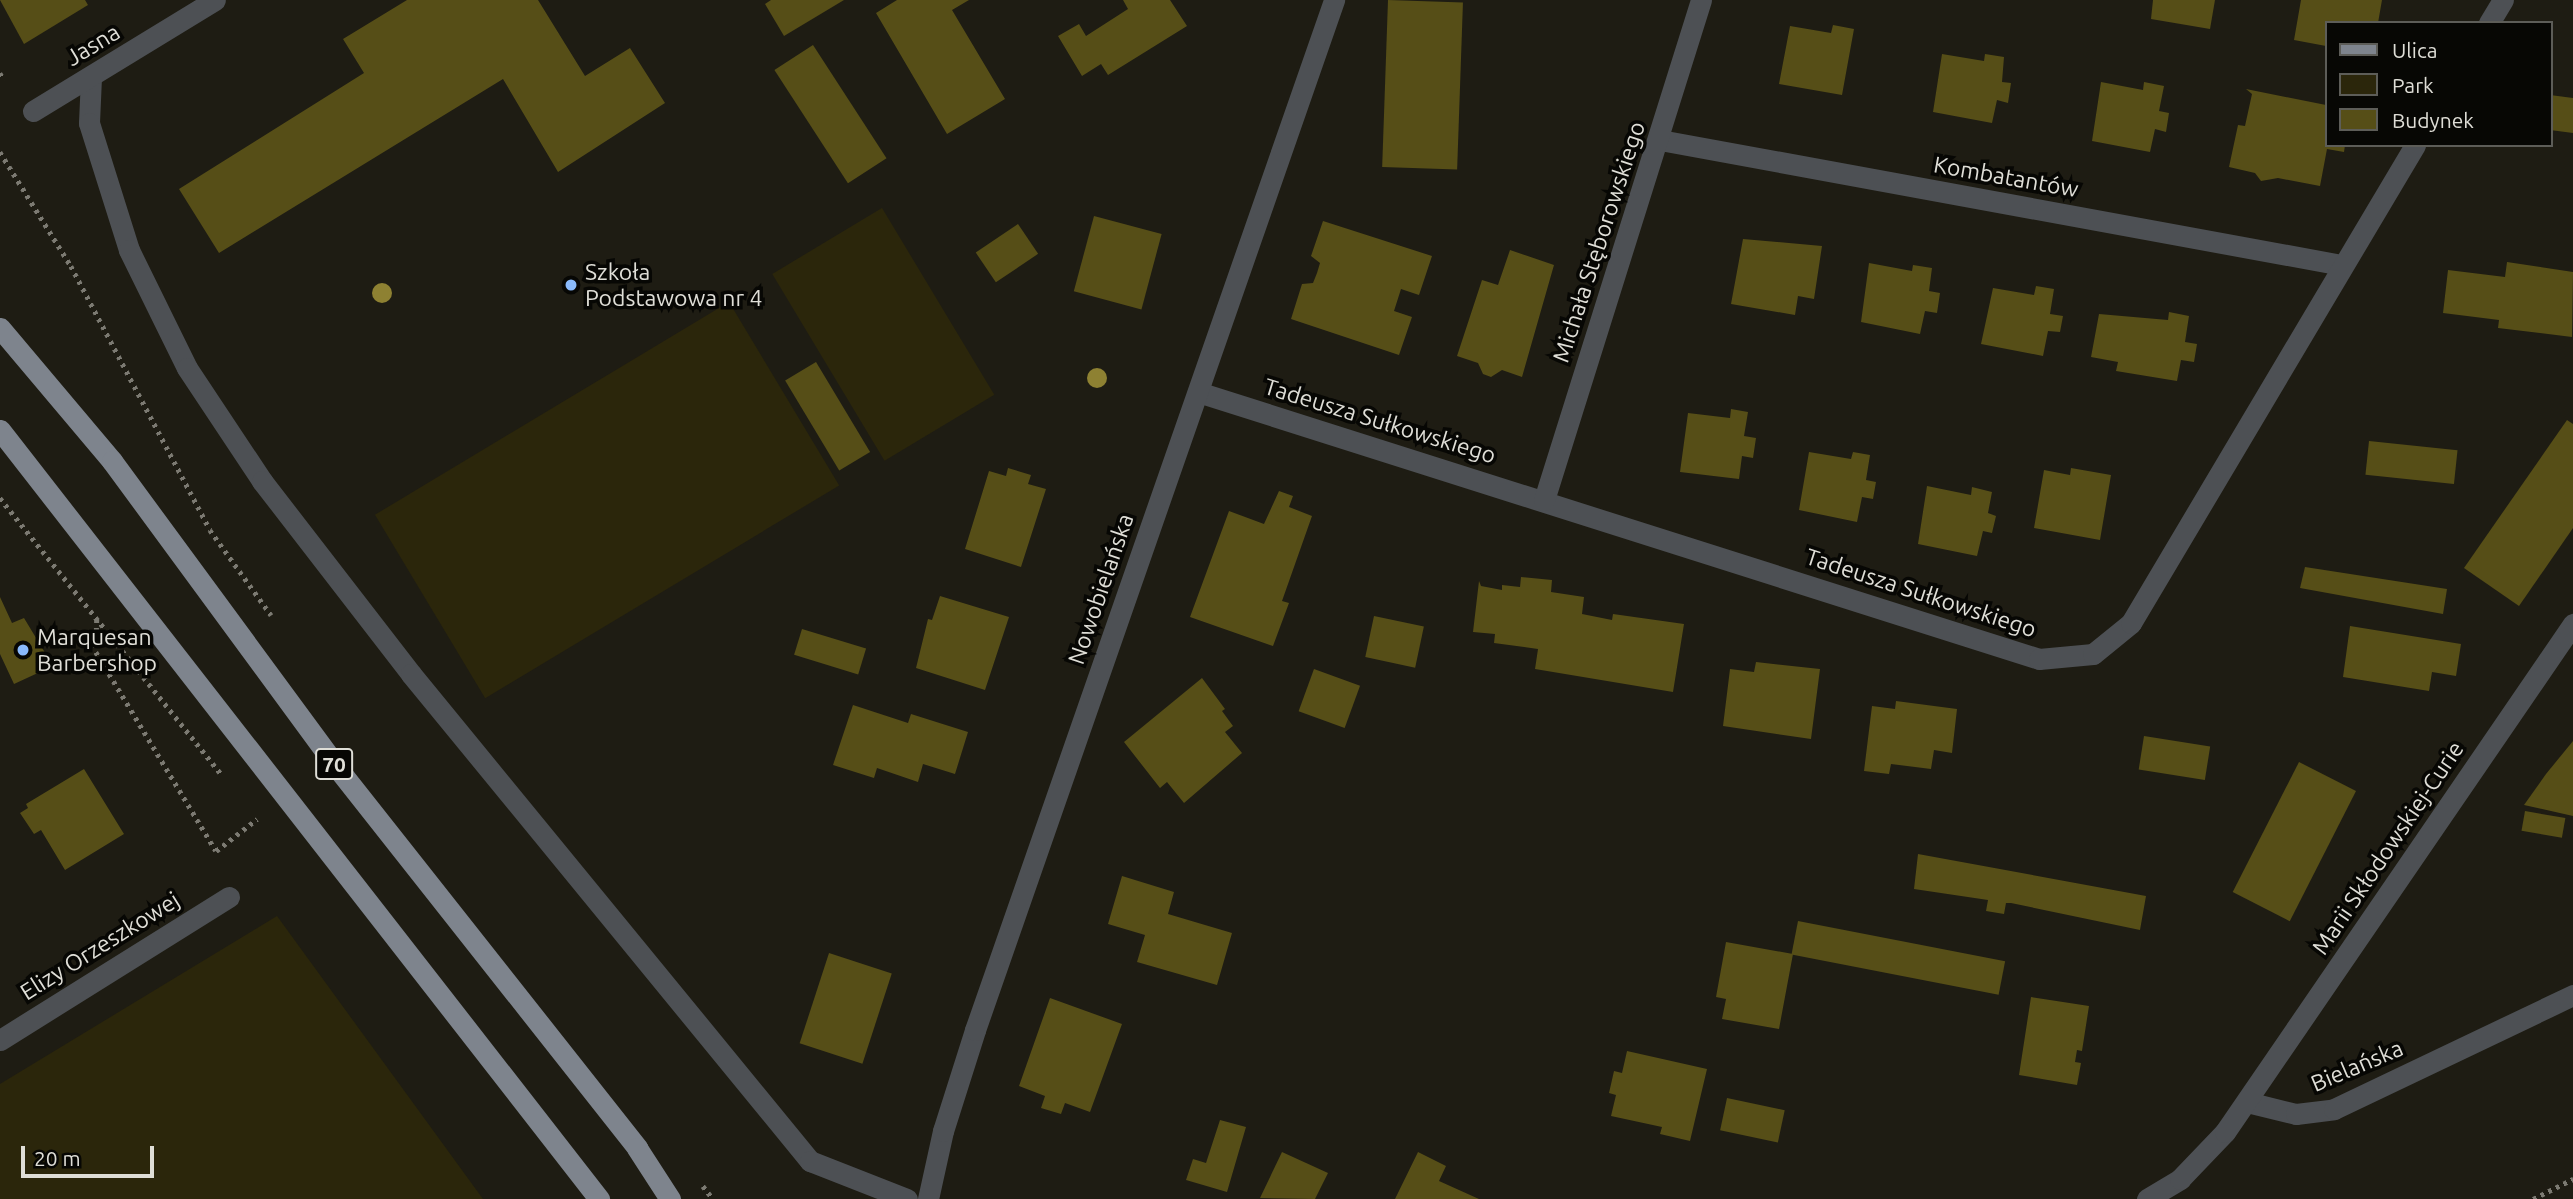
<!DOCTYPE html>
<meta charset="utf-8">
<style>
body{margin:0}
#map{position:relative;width:2573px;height:1199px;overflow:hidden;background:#1e1c13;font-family:Ubuntu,sans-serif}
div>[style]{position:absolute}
.green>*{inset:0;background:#2b260b;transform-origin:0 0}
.building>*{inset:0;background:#564e17;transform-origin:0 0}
.path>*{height:4.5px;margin-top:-2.25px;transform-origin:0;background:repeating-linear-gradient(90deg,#7c7a72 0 3.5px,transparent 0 8.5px)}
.minor>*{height:21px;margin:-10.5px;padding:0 10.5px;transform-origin:10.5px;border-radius:10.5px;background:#4d5054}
.major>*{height:21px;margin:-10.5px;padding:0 10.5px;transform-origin:10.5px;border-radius:10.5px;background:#7e848d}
.trees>*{width:20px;height:20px;margin:-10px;border-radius:50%;background:#8e8132}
.dots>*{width:19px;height:19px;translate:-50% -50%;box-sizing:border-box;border:4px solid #070704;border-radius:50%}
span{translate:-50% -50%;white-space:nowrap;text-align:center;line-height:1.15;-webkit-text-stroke:7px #070704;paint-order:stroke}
.shield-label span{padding:2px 5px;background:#070704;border:2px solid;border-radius:5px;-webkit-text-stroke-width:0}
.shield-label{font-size:21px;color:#dfded7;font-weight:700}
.street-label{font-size:23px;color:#dfded7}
.poi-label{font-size:23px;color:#dfded7}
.left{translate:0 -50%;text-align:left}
.legend{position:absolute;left:2325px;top:21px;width:228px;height:126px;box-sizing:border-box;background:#070704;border:2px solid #5d5d58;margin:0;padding:9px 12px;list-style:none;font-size:21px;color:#dfded7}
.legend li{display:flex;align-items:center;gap:14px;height:35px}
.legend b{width:35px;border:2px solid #5d5d58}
.scale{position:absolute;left:21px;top:1146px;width:133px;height:32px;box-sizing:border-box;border:4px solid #dfded7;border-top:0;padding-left:9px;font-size:21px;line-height:24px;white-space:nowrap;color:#dfded7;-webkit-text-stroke:5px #070704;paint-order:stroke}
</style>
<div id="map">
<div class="green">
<i style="left:882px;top:208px;width:218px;height:128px;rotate:59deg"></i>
<i style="left:729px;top:302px;width:214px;height:413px;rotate:59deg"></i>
<i style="clip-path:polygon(277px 916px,483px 1199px,0 1199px,0 1084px)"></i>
</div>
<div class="building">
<i style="clip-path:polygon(0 0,85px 0,88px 5px,24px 44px)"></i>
<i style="clip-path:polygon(407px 0,538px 0,585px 76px,630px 48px,665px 103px,558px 172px,503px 79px,219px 253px,179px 189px,364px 73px,343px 39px)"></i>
<i style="clip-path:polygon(771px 0,844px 0,784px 36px,765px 4px)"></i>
<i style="clip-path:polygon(897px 0,969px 0,952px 10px,1005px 99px,947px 134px,876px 13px)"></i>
<i style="clip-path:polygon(1123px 0,1170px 0,1187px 26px,1108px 75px,1101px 64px,1082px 76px,1058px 36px,1079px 24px,1086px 36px,1128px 9px)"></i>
<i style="left:1388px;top:0;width:75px;height:167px;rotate:2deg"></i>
<i style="clip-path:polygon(2153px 0,2215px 0,2210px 29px,2151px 19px)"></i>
<i style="clip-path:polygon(2301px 0,2382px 0,2378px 23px,2326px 23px,2326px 46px,2294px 40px)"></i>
<i style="clip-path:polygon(1833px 25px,1854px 29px,1842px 95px,1779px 84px,1790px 26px,1831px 33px)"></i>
<i style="left:813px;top:45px;width:135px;height:46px;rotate:57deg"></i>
<i style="clip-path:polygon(1942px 54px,1984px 61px,1985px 54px,2004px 57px,2002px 82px,2011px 83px,2008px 103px,1997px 100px,1992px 123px,1933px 112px)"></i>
<i style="clip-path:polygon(2101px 82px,2143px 90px,2144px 82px,2164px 86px,2159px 111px,2169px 113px,2166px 132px,2155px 129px,2150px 152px,2092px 141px)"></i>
<i style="clip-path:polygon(2246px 89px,2326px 105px,2326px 145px,2345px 145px,2344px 152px,2327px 149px,2320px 186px,2278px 178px,2261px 181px,2255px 173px,2229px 167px,2238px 125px,2245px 126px,2252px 94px)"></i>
<i style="clip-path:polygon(2550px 95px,2573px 98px,2573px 133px,2550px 130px)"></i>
<i style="left:1094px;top:216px;width:70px;height:78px;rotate:15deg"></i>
<i style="clip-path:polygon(1323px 221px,1432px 256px,1419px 295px,1401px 289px,1394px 311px,1412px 317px,1399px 355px,1291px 319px,1302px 284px,1313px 283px,1317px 273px,1320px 263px,1311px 256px)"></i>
<i style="left:1018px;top:224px;width:36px;height:51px;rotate:56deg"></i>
<i style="clip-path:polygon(1743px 239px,1822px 246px,1814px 299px,1798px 296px,1795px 315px,1731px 304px)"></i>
<i style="clip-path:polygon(1510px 250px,1554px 265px,1522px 377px,1502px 370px,1491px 377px,1483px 374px,1478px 363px,1457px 356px,1482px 280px,1498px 285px)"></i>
<i style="clip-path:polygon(2507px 262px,2573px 272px,2572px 337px,2498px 328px,2499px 320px,2443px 313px,2448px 270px,2505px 277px)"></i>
<i style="clip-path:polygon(1869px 263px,1912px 271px,1913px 265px,1932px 268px,1929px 291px,1940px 293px,1937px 313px,1925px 311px,1920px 334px,1861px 322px)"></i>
<i style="clip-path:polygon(2036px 286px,2054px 289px,2050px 314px,2063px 316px,2060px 332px,2048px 331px,2043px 356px,1981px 344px,1993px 288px,2034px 295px)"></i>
<i style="clip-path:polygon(2169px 312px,2189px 316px,2185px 342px,2197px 344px,2194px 362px,2181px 360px,2177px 381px,2116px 371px,2118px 362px,2091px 357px,2099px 314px,2168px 320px)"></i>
<i style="left:816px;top:362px;width:105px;height:36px;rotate:59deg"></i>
<i style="clip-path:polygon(1731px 409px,1748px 412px,1744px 436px,1756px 438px,1753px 458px,1742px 456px,1739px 479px,1680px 472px,1688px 413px,1730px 418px)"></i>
<i style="clip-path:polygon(2567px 420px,2573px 424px,2573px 528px,2519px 606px,2464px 568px)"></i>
<i style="left:2369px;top:441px;width:89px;height:34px;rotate:6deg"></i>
<i style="clip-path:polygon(1809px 452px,1851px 459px,1853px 452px,1870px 455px,1866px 480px,1876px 482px,1873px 499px,1862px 497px,1857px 522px,1799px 510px)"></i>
<i style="clip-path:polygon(1008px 468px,1031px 475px,1028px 484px,1046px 489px,1021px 567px,965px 549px,989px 471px,1006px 476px)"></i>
<i style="clip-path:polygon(2071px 468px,2111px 475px,2100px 540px,2034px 528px,2044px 470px,2070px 475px)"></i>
<i style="clip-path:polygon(1927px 486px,1971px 495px,1972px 487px,1992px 492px,1988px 513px,1996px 516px,1992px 533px,1983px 531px,1977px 556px,1918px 544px)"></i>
<i style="clip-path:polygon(1279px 491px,1293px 496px,1289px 507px,1312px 516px,1282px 601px,1289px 603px,1273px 646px,1190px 617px,1229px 511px,1264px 524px)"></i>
<i style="clip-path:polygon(2305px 567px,2447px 589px,2443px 614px,2300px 588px)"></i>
<i style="clip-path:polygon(1521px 577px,1552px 580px,1551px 592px,1584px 597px,1582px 614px,1612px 620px,1613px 614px,1684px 624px,1673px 692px,1535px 669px,1538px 649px,1494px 643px,1495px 634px,1473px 632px,1479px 581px,1481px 586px,1502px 590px,1502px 585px,1520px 587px)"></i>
<i style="clip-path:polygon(940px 596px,1009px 617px,985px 690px,916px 668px,928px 619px,932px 620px)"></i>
<i style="clip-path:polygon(0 597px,12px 623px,24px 618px,53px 666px,14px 684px,0 654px)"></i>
<i style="left:1374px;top:616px;width:51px;height:42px;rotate:12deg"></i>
<i style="clip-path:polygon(2350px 626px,2461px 644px,2456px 676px,2432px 672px,2429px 691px,2343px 677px)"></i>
<i style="left:802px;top:629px;width:67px;height:27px;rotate:17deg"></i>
<i style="clip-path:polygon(1756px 662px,1820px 669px,1811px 739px,1723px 726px,1730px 669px,1754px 672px)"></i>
<i style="left:1314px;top:669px;width:49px;height:45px;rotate:20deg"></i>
<i style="clip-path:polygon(1202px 678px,1225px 709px,1222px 711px,1233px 726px,1225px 732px,1242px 753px,1184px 803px,1167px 782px,1160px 788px,1124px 742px)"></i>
<i style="clip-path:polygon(1896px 701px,1957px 709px,1952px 753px,1934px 750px,1931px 769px,1891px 764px,1889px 774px,1864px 771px,1872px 706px,1895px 709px)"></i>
<i style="clip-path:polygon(853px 705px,908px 723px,911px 714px,968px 732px,955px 774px,923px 764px,918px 782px,877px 768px,874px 778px,833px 765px)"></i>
<i style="left:2144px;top:736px;width:67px;height:34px;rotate:9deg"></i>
<i style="clip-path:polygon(2573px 741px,2573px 816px,2524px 805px,2546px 774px)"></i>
<i style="left:2299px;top:762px;width:64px;height:146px;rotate:27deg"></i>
<i style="clip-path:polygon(84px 769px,124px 834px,65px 870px,41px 830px,34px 834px,20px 813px,28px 808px,26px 804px)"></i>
<i style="left:2525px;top:811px;width:41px;height:20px;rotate:10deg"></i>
<i style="clip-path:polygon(1918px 854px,2146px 896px,2140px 930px,2011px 903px,2006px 903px,2004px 914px,1986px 911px,1988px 900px,1914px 889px)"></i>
<i style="clip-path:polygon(1122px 876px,1174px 892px,1168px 914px,1232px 933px,1217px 985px,1137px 962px,1145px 935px,1108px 924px)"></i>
<i style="left:1798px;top:921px;width:211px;height:34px;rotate:11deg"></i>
<i style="clip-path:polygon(1726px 942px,1793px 954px,1779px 1029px,1722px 1019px,1726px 999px,1716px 997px)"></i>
<i style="left:829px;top:953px;width:66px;height:95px;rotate:18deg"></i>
<i style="clip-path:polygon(2031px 997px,2089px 1006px,2082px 1051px,2077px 1050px,2075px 1062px,2081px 1063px,2077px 1085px,2019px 1075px)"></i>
<i style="clip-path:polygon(1050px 998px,1122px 1024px,1090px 1112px,1065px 1103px,1061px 1114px,1041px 1108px,1045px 1096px,1019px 1086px)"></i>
<i style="clip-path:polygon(1627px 1051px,1707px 1069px,1690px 1141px,1660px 1134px,1662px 1127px,1611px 1116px,1616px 1095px,1609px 1093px,1614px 1071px,1622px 1073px)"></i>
<i style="left:1727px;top:1098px;width:59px;height:33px;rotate:12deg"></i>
<i style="clip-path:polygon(1220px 1120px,1246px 1127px,1227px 1192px,1186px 1180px,1193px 1159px,1206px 1163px)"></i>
<i style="clip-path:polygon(1282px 1152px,1328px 1173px,1315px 1199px,1260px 1198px)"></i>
<i style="clip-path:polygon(1418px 1152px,1446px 1166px,1439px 1181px,1479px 1199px,1395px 1199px)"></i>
</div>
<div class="path">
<i style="left:0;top:73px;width:8px;rotate:60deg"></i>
<i style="left:0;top:152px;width:134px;rotate:58.1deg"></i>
<i style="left:71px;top:266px;width:298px;rotate:62.2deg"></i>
<i style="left:210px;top:530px;width:105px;rotate:54.3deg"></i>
<i style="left:0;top:498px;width:354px;rotate:51.3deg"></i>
<i style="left:97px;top:619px;width:33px;rotate:92deg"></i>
<i style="left:96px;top:652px;width:232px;rotate:58.9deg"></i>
<i style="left:216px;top:851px;width:52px;rotate:-38deg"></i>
<i style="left:703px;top:1186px;width:16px;rotate:52deg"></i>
<i style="left:2533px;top:1199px;width:45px;rotate:-26.6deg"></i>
</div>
<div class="minor">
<i style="left:2489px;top:23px;width:27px;rotate:-59deg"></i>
<i style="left:91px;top:77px;width:46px;rotate:92.5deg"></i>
<i style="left:89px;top:123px;width:133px;rotate:72.5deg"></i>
<i style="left:129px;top:250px;width:131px;rotate:63.8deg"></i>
<i style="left:187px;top:368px;width:136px;rotate:56.4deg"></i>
<i style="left:262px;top:481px;width:244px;rotate:52.3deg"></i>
<i style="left:411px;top:674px;width:630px;rotate:50.67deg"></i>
<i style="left:810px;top:1161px;width:104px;rotate:21.4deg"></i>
<i style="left:33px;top:111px;width:213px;rotate:-31.4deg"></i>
<i style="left:1660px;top:140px;width:693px;rotate:10.39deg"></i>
<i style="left:1198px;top:392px;width:882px;rotate:17.61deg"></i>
<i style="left:2039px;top:659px;width:54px;rotate:-5.3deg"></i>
<i style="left:2093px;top:654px;width:49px;rotate:-39.2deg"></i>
<i style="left:2131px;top:623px;width:556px;rotate:-59.28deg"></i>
<i style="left:1544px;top:500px;width:524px;rotate:-72.57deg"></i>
<i style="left:0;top:1040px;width:270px;rotate:-32deg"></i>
<i style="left:2247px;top:1102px;width:50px;rotate:13.8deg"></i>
<i style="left:2296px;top:1114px;width:38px;rotate:-7deg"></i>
<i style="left:2334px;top:1109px;width:265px;rotate:-25.5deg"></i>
<i style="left:928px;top:1199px;width:70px;rotate:-77.6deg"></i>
<i style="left:943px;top:1131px;width:106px;rotate:-72.4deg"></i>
<i style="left:975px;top:1030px;width:1091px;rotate:-70.78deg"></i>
<i style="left:2147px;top:1199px;width:39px;rotate:-31deg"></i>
<i style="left:2180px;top:1179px;width:65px;rotate:-46.2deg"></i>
<i style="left:2225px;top:1132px;width:616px;rotate:-55.59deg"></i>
</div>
<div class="major">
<i style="left:0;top:328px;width:174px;rotate:49.9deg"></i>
<i style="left:112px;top:461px;width:377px;rotate:53.7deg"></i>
<i style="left:335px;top:765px;width:488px;rotate:51.7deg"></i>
<i style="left:637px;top:1148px;width:61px;rotate:57.1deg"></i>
<i style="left:0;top:430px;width:975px;rotate:52.08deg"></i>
</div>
<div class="trees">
<i style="left:382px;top:293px"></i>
<i style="left:1097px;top:378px"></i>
</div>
<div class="dots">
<i style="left:571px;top:285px;background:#8abafc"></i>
<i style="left:23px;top:650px;background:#8abafc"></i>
</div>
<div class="shield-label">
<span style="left:334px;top:764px">70</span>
</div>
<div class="street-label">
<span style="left:93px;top:45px;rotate:-31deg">Jasna</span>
<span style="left:2006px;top:177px;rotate:10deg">Kombatantów</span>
<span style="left:1599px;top:242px;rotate:-72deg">Michała Stęborowskiego</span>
<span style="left:1380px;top:421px;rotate:17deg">Tadeusza Sułkowskiego</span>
<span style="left:1101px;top:589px;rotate:-71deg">Nowobielańska</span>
<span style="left:1921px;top:593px;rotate:18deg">Tadeusza Sułkowskiego</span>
<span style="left:2388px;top:848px;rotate:-56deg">Marii Skłodowskiej-Curie</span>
<span style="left:100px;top:946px;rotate:-32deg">Elizy Orzeszkowej</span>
<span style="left:2357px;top:1066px;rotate:-23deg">Bielańska</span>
</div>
<div class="poi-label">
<span class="left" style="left:585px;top:285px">Szkoła<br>Podstawowa nr 4</span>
<span class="left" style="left:37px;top:650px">Marquesan<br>Barbershop</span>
</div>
<ul class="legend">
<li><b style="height:9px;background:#7e848d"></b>Ulica</li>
<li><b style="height:19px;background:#2b260b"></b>Park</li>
<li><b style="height:19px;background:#564e17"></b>Budynek</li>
</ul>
<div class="scale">20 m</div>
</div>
